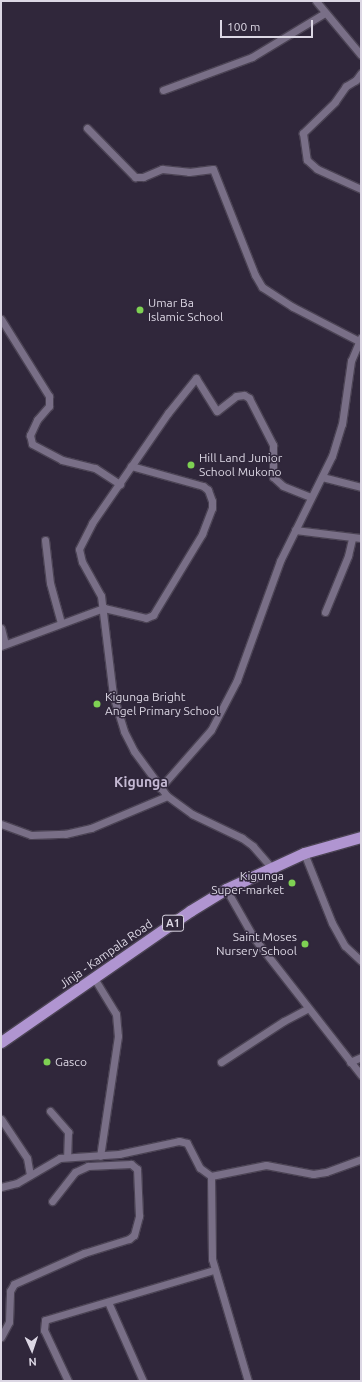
<!DOCTYPE html>
<style>
body{margin:0}
#map{position:relative;width:362px;height:1382px;overflow:hidden;background:#30273b;font-family:Ubuntu,sans-serif}
div>[style]{position:absolute}
.roads{filter:drop-shadow(1px 0 #4b4354) drop-shadow(-1px 0 #4b4354) drop-shadow(0 1px #4b4354) drop-shadow(0 -1px #4b4354)}
.minor>*{height:7px;margin:-3.5px;padding:0 3.5px;transform-origin:3.5px;border-radius:3.5px;background:#796f87}
.highway>*{height:11px;margin:-5.5px;padding:0 5.5px;transform-origin:5.5px;border-radius:5.5px;background:#b095d1}
.dots>*{width:11px;height:11px;translate:-50% -50%;box-sizing:border-box;border:2px solid #30273b;border-radius:50%}
span{translate:-50% -50%;white-space:nowrap;text-align:center;line-height:1.15;-webkit-text-stroke:3px #30273b;paint-order:stroke}
.shield-label span{padding:1px 3px;background:#30273b;border:1px solid;border-radius:3px;-webkit-text-stroke-width:0}
.shield-label{font-size:11px;color:#dcd7e4;font-weight:700}
.poi-label{font-size:12px;color:#dcd7e4}
.left{translate:0 -50%;text-align:left}
.right{translate:-100% -50%;text-align:right}
.street-label{font-size:12px;color:#dcd7e4}
.quarter-label{font-size:14px;color:#c4b9d3;font-weight:700}
.frame{position:absolute;inset:0;border:2px solid #dcd7e4;pointer-events:none}
.north{position:absolute;left:12px;top:1330px;width:40px;height:40px;-webkit-text-stroke:3px #30273b;paint-order:stroke;rotate:177deg;font-size:11px;font-weight:700;line-height:16px;text-align:center;color:#dcd7e4}
.north::after{content:'';display:block;margin:auto;width:14px;height:18px;background:#dcd7e4;clip-path:polygon(50% 0,100% 100%,50% 72%,0 100%)}
.scale{position:absolute;left:220px;top:20px;width:93px;height:18px;box-sizing:border-box;border:2px solid #dcd7e4;border-top:0;padding-left:5px;font-size:12px;line-height:14px;white-space:nowrap;color:#dcd7e4;-webkit-text-stroke:3px #30273b;paint-order:stroke}
</style>
<div id="map">
<div class="roads">
<div class="minor">
<i style="left:316px;top:1px;width:70px;rotate:50.2deg"></i>
<i style="left:361px;top:73px;width:9px;rotate:126deg"></i>
<i style="left:356px;top:80px;width:12px;rotate:149deg"></i>
<i style="left:346px;top:86px;width:19px;rotate:125deg"></i>
<i style="left:335px;top:102px;width:45px;rotate:135.9deg"></i>
<i style="left:303px;top:133px;width:27px;rotate:82deg"></i>
<i style="left:307px;top:160px;width:13px;rotate:42deg"></i>
<i style="left:317px;top:169px;width:48px;rotate:24.4deg"></i>
<i style="left:163px;top:90px;width:95px;rotate:-20.3deg"></i>
<i style="left:252px;top:57px;width:85px;rotate:-31.1deg"></i>
<i style="left:87px;top:128px;width:69px;rotate:45.6deg"></i>
<i style="left:135px;top:177px;width:8px"></i>
<i style="left:143px;top:177px;width:21px;rotate:-23deg"></i>
<i style="left:162px;top:169px;width:27px;rotate:6deg"></i>
<i style="left:189px;top:172px;width:24px;rotate:-7deg"></i>
<i style="left:213px;top:169px;width:114px;rotate:68.4deg"></i>
<i style="left:255px;top:275px;width:14px;rotate:60deg"></i>
<i style="left:262px;top:287px;width:37px;rotate:33deg"></i>
<i style="left:293px;top:307px;width:74px;rotate:27.3deg"></i>
<i style="left:1px;top:319px;width:91px;rotate:58.1deg"></i>
<i style="left:49px;top:396px;width:10px;rotate:90deg"></i>
<i style="left:49px;top:406px;width:18px;rotate:131deg"></i>
<i style="left:37px;top:420px;width:17px;rotate:115deg"></i>
<i style="left:30px;top:435px;width:9px;rotate:77deg"></i>
<i style="left:32px;top:444px;width:34px;rotate:28deg"></i>
<i style="left:62px;top:460px;width:34px;rotate:14deg"></i>
<i style="left:95px;top:468px;width:30px;rotate:33deg"></i>
<i style="left:322px;top:477px;width:40px;rotate:14.4deg"></i>
<i style="left:295px;top:530px;width:66px;rotate:6.9deg"></i>
<i style="left:45px;top:540px;width:43px;rotate:83.4deg"></i>
<i style="left:50px;top:583px;width:41px;rotate:74.6deg"></i>
<i style="left:325px;top:612px;width:61px;rotate:-67.7deg"></i>
<i style="left:348px;top:556px;width:18px;rotate:-77deg"></i>
<i style="left:1px;top:628px;width:16px;rotate:76deg"></i>
<i style="left:1px;top:646px;width:110px;rotate:-20.3deg"></i>
<i style="left:104px;top:608px;width:43px;rotate:13.4deg"></i>
<i style="left:146px;top:618px;width:8px;rotate:-23deg"></i>
<i style="left:153px;top:615px;width:95px;rotate:-58.8deg"></i>
<i style="left:202px;top:534px;width:28px;rotate:-69deg"></i>
<i style="left:212px;top:508px;width:7px;rotate:-90deg"></i>
<i style="left:212px;top:501px;width:12px;rotate:-110deg"></i>
<i style="left:208px;top:490px;width:6px;rotate:-141deg"></i>
<i style="left:203px;top:486px;width:75px;rotate:-164.5deg"></i>
<i style="left:160px;top:788px;width:77px;rotate:-48.7deg"></i>
<i style="left:211px;top:730px;width:56px;rotate:-62.5deg"></i>
<i style="left:237px;top:680px;width:127px;rotate:-70.1deg"></i>
<i style="left:280px;top:561px;width:117px;rotate:-63.7deg"></i>
<i style="left:332px;top:456px;width:34px;rotate:-73deg"></i>
<i style="left:342px;top:424px;width:64px;rotate:-81.9deg"></i>
<i style="left:351px;top:361px;width:25px;rotate:-67deg"></i>
<i style="left:1px;top:824px;width:32px;rotate:20deg"></i>
<i style="left:31px;top:835px;width:34px;rotate:-2deg"></i>
<i style="left:65px;top:834px;width:27px;rotate:-13deg"></i>
<i style="left:91px;top:828px;width:82px;rotate:-22.8deg"></i>
<i style="left:304px;top:853px;width:75px;rotate:68.2deg"></i>
<i style="left:332px;top:923px;width:26px;rotate:61deg"></i>
<i style="left:345px;top:946px;width:22px;rotate:43deg"></i>
<i style="left:271px;top:867px;width:28px;rotate:-131deg"></i>
<i style="left:253px;top:846px;width:14px;rotate:-144deg"></i>
<i style="left:242px;top:838px;width:55px;rotate:-154.4deg"></i>
<i style="left:192px;top:814px;width:31px;rotate:-144deg"></i>
<i style="left:167px;top:796px;width:56px;rotate:-126.3deg"></i>
<i style="left:134px;top:751px;width:22px;rotate:-117deg"></i>
<i style="left:124px;top:731px;width:38px;rotate:-107deg"></i>
<i style="left:113px;top:695px;width:100px;rotate:-96.9deg"></i>
<i style="left:101px;top:596px;width:39px;rotate:-119deg"></i>
<i style="left:82px;top:562px;width:13px;rotate:-103deg"></i>
<i style="left:79px;top:549px;width:29px;rotate:-63deg"></i>
<i style="left:92px;top:523px;width:134px;rotate:-55.4deg"></i>
<i style="left:168px;top:413px;width:45px;rotate:-51.3deg"></i>
<i style="left:196px;top:378px;width:39px;rotate:58deg"></i>
<i style="left:217px;top:411px;width:24px;rotate:-38deg"></i>
<i style="left:236px;top:396px;width:8px;rotate:-7deg"></i>
<i style="left:244px;top:395px;width:6px;rotate:31deg"></i>
<i style="left:249px;top:398px;width:53px;rotate:62.9deg"></i>
<i style="left:273px;top:445px;width:32px;rotate:90deg"></i>
<i style="left:273px;top:477px;width:13px;rotate:42deg"></i>
<i style="left:283px;top:486px;width:29px;rotate:22deg"></i>
<i style="left:226px;top:889px;width:56px;rotate:60.3deg"></i>
<i style="left:254px;top:938px;width:174px;rotate:52deg"></i>
<i style="left:94px;top:978px;width:42px;rotate:58.6deg"></i>
<i style="left:116px;top:1014px;width:22px;rotate:85deg"></i>
<i style="left:118px;top:1036px;width:121px;rotate:98.5deg"></i>
<i style="left:221px;top:1062px;width:75px;rotate:-33.1deg"></i>
<i style="left:284px;top:1021px;width:26px;rotate:-28deg"></i>
<i style="left:350px;top:1062px;width:12px;rotate:-24deg"></i>
<i style="left:50px;top:1111px;width:28px;rotate:49deg"></i>
<i style="left:68px;top:1132px;width:24px;rotate:92deg"></i>
<i style="left:1px;top:1119px;width:47px;rotate:56.3deg"></i>
<i style="left:27px;top:1158px;width:17px;rotate:80deg"></i>
<i style="left:211px;top:1176px;width:83px;rotate:89.3deg"></i>
<i style="left:212px;top:1259px;width:127px;rotate:73.6deg"></i>
<i style="left:1px;top:1187px;width:16px;rotate:-14deg"></i>
<i style="left:17px;top:1183px;width:50px;rotate:-30.2deg"></i>
<i style="left:60px;top:1158px;width:59px;rotate:-3.9deg"></i>
<i style="left:119px;top:1154px;width:61px;rotate:-12.2deg"></i>
<i style="left:179px;top:1141px;width:8px;rotate:14deg"></i>
<i style="left:187px;top:1143px;width:28px;rotate:63deg"></i>
<i style="left:200px;top:1168px;width:14px;rotate:36deg"></i>
<i style="left:211px;top:1176px;width:56px;rotate:-11.3deg"></i>
<i style="left:266px;top:1165px;width:48px;rotate:10.8deg"></i>
<i style="left:313px;top:1174px;width:13px;rotate:-9deg"></i>
<i style="left:326px;top:1172px;width:37px;rotate:-20deg"></i>
<i style="left:108px;top:1302px;width:86px;rotate:66.1deg"></i>
<i style="left:1px;top:1337px;width:17px;rotate:-62deg"></i>
<i style="left:9px;top:1322px;width:31px;rotate:-88deg"></i>
<i style="left:10px;top:1291px;width:8px;rotate:-60deg"></i>
<i style="left:14px;top:1284px;width:77px;rotate:-23.9deg"></i>
<i style="left:84px;top:1253px;width:47px;rotate:-17.3deg"></i>
<i style="left:129px;top:1239px;width:6px;rotate:-39deg"></i>
<i style="left:134px;top:1235px;width:20px;rotate:-75deg"></i>
<i style="left:139px;top:1216px;width:47px;rotate:-92.4deg"></i>
<i style="left:137px;top:1169px;width:8px;rotate:-140deg"></i>
<i style="left:131px;top:1164px;width:43px;rotate:177.3deg"></i>
<i style="left:88px;top:1166px;width:14px;rotate:155deg"></i>
<i style="left:75px;top:1172px;width:37px;rotate:128deg"></i>
<i style="left:68px;top:1381px;width:56px;rotate:-115.2deg"></i>
<i style="left:44px;top:1330px;width:10px;rotate:-84deg"></i>
<i style="left:45px;top:1320px;width:176px;rotate:-16.5deg"></i>
</div>
<div class="highway">
<i style="left:1px;top:1042px;width:230px;rotate:-34.7deg"></i>
<i style="left:190px;top:911px;width:42px;rotate:-31.4deg"></i>
<i style="left:226px;top:889px;width:86px;rotate:-24.8deg"></i>
<i style="left:304px;top:853px;width:59px;rotate:-15.7deg"></i>
</div>
</div>
<div class="dots">
<i style="left:140px;top:310px;background:#7ed153"></i>
<i style="left:191px;top:465px;background:#7ed153"></i>
<i style="left:97px;top:704px;background:#7ed153"></i>
<i style="left:292px;top:883px;background:#7ed153"></i>
<i style="left:305px;top:944px;background:#7ed153"></i>
<i style="left:47px;top:1062px;background:#7ed153"></i>
</div>
<div class="shield-label">
<span style="left:173px;top:923px">A1</span>
</div>
<div class="poi-label">
<span class="left" style="left:148px;top:310px">Umar Ba<br>Islamic School</span>
<span class="left" style="left:199px;top:465px">Hill Land Junior<br>School Mukono</span>
<span class="left" style="left:105px;top:704px">Kigunga Bright<br>Angel Primary School</span>
<span class="right" style="left:284px;top:883px">Kigunga<br>Super-market</span>
<span class="right" style="left:297px;top:944px">Saint Moses<br>Nursery School</span>
<span class="left" style="left:55px;top:1062px">Gasco</span>
</div>
<div class="street-label">
<span style="left:106px;top:954px;rotate:-35deg">Jinja - Kampala Road</span>
</div>
<div class="quarter-label">
<span style="left:141px;top:782px">Kigunga</span>
</div>
<div class="frame"></div>
<div class="north">N</div>
<div class="scale">100 m</div>
</div>
